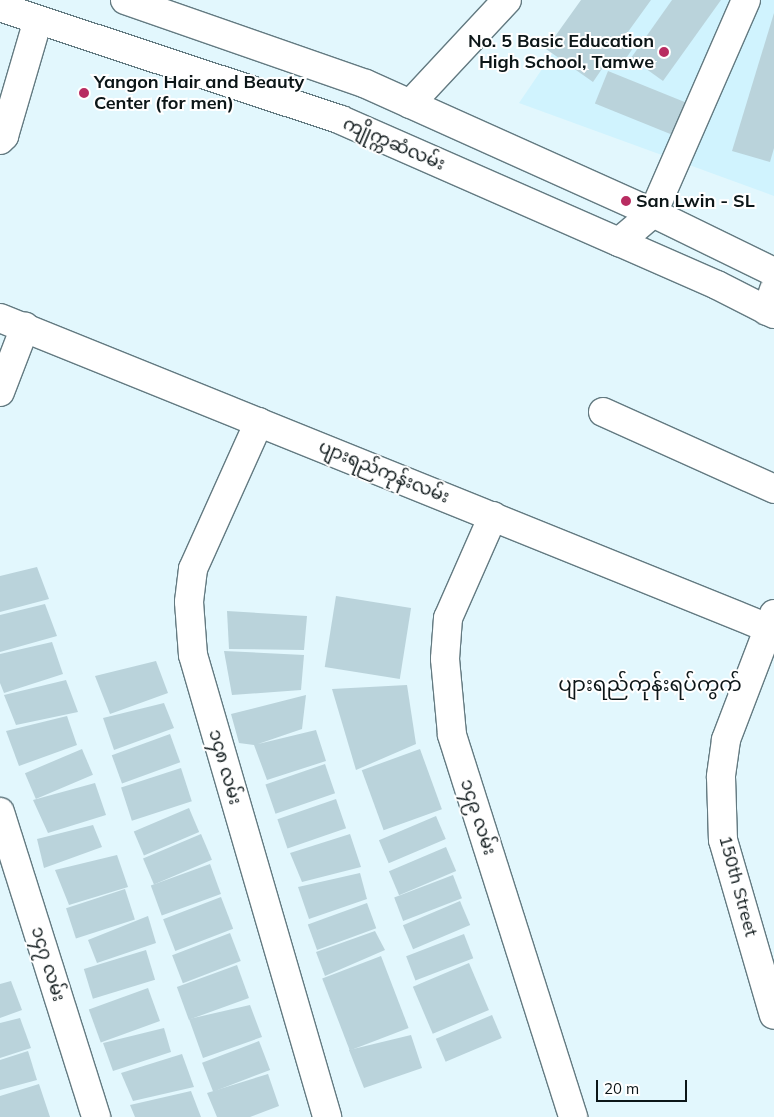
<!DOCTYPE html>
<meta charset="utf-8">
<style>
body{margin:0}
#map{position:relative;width:774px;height:1117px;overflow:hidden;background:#e2f7fd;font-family:Mulish,"Noto Sans Myanmar",sans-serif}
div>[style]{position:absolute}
.built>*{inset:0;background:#d0f3fe}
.building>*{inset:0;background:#bad3db;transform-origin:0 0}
.roads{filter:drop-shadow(1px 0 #637a81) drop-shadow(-1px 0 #637a81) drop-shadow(0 1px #637a81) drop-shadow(0 -1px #637a81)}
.minor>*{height:28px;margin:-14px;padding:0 14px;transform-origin:14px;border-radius:14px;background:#fff}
.major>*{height:28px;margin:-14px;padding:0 14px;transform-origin:14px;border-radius:14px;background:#fff}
.dots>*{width:14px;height:14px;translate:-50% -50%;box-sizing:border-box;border:2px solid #fff;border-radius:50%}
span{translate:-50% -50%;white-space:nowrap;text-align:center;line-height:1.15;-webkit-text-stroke:4px #fff;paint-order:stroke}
.poi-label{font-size:18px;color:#0c1618;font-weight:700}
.right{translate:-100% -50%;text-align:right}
.left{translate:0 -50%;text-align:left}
.street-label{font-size:18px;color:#0c1618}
.quarter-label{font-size:20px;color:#0c1618}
.scale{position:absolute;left:596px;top:1080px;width:91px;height:22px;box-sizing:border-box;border:2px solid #0c1618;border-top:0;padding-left:6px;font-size:15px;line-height:18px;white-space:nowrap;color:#0c1618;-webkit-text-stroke:4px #fff;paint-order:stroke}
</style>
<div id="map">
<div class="built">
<i style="clip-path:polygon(589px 0,774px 0,774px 196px,519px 103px)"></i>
</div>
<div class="building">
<i style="clip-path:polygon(581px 0,651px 0,625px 36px,635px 45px,623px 63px,610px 57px,593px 82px,546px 49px)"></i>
<i style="clip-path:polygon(672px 0,721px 0,663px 81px,631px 58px)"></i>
<i style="clip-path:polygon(774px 13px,774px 148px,770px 162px,732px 151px)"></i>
<i style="left:608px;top:71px;width:92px;height:35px;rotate:22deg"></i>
<i style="clip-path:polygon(37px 567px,49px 599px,0 612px,0 576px)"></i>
<i style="left:336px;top:596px;width:76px;height:72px;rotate:9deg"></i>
<i style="clip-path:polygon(45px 604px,57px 636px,0 652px,0 615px)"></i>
<i style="clip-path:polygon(227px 611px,307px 616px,304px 650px,229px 649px)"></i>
<i style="clip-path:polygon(52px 642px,63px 674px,4px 693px,0 683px,0 654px)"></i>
<i style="clip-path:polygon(224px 651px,304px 655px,301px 690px,232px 695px)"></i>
<i style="clip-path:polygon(156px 661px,168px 693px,110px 714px,95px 676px)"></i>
<i style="clip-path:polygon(66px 680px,78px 712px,16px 725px,4px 695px)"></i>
<i style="clip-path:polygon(407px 685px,416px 744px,356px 770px,332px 689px)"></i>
<i style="clip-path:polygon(306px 695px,302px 729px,258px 744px,316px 730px,326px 761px,267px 780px,254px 745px,239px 743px,231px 714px)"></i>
<i style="clip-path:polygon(164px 703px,174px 728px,114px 750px,103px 718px)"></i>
<i style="clip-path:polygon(67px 716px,77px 745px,19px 766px,6px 731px)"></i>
<i style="left:170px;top:734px;width:30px;height:62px;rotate:70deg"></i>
<i style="left:82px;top:749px;width:28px;height:62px;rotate:67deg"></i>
<i style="left:420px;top:749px;width:64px;height:62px;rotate:70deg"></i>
<i style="left:325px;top:764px;width:31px;height:63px;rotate:71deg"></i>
<i style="left:181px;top:768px;width:35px;height:63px;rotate:72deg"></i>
<i style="clip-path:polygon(95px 783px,106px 815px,48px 833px,33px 800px)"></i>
<i style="left:336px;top:799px;width:31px;height:62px;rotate:71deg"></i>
<i style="left:189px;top:808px;width:26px;height:60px;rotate:67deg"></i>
<i style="left:436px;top:816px;width:25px;height:62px;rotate:67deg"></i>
<i style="clip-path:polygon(93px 825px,102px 847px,44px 868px,37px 839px)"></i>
<i style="left:201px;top:834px;width:28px;height:63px;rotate:67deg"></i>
<i style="clip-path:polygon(350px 834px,361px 867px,302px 882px,290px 853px)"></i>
<i style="left:446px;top:847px;width:26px;height:62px;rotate:67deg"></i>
<i style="clip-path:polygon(117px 855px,128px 887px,69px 905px,55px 870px)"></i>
<i style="left:210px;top:864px;width:32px;height:63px;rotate:70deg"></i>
<i style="clip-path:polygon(360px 873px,367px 899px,309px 919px,298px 887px)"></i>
<i style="left:453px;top:875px;width:25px;height:63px;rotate:69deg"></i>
<i style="left:125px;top:889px;width:32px;height:62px;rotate:72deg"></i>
<i style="left:221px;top:897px;width:34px;height:62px;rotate:69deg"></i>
<i style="left:460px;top:901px;width:26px;height:62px;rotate:67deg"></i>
<i style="left:367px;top:903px;width:27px;height:63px;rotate:70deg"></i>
<i style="clip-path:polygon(148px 916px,156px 943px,97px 963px,88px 940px)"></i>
<i style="clip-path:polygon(375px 931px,385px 950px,325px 976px,316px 952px)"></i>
<i style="left:230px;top:933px;width:30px;height:62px;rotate:69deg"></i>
<i style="left:464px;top:934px;width:26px;height:62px;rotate:69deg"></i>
<i style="left:146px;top:950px;width:31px;height:65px;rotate:73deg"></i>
<i style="left:381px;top:956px;width:77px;height:63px;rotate:69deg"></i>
<i style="left:469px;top:963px;width:51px;height:61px;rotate:67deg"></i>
<i style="left:237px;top:965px;width:35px;height:64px;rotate:70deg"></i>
<i style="clip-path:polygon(11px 981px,22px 1010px,0 1018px,0 984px)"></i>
<i style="left:148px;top:988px;width:35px;height:63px;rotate:70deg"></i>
<i style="clip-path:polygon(250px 1005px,262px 1037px,203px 1058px,189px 1019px)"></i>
<i style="left:492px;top:1015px;width:25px;height:61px;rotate:67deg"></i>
<i style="clip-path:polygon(20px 1018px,31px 1048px,0 1058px,0 1023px)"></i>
<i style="clip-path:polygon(164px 1028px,171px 1052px,113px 1071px,103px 1043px)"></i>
<i style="clip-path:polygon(411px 1035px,422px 1068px,364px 1088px,349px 1050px)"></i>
<i style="left:259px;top:1041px;width:31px;height:61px;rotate:69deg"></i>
<i style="clip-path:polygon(28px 1051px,37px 1080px,0 1090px,0 1060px)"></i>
<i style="clip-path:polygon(182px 1054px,194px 1087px,133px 1101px,121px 1073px)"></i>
<i style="clip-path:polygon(268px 1074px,279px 1106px,250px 1117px,217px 1117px,207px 1093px)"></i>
<i style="clip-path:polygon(39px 1084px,50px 1117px,0 1117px,0 1096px)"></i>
<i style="clip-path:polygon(191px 1091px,201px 1117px,135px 1117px,130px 1105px)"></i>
</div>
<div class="roads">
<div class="minor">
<i style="left:410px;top:104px;width:142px;rotate:-47deg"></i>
<i style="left:0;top:140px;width:6px;rotate:-45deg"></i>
<i style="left:4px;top:136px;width:121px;rotate:-73.7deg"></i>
<i style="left:619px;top:242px;width:45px;rotate:-40.5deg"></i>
<i style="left:653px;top:213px;width:232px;rotate:-66.4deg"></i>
<i style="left:767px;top:311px;width:22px;rotate:-72deg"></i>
<i style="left:0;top:318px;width:828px;rotate:21.98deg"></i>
<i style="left:0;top:392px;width:70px;rotate:-69deg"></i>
<i style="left:603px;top:412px;width:188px;rotate:24.2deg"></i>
<i style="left:259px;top:422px;width:161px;rotate:114.2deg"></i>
<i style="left:193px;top:569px;width:33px;rotate:97deg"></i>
<i style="left:189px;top:602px;width:53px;rotate:85.7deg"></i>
<i style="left:193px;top:655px;width:481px;rotate:73.8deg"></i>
<i style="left:493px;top:516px;width:111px;rotate:113.8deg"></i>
<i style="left:448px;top:618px;width:41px;rotate:94.2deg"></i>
<i style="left:445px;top:659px;width:76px;rotate:84.7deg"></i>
<i style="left:452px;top:735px;width:401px;rotate:72.4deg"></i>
<i style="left:774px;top:614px;width:135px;rotate:110.9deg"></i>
<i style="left:726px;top:740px;width:37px;rotate:98deg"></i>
<i style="left:721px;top:777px;width:63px;rotate:88.2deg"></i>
<i style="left:723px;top:840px;width:182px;rotate:73.8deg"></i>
<i style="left:0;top:812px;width:320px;rotate:72.5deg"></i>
</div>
<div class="major">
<i style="left:125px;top:0;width:255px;rotate:19.2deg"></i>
<i style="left:366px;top:84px;width:315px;rotate:24.2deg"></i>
<i style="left:653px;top:213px;width:135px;rotate:26deg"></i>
<i style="left:0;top:7px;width:359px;rotate:18.3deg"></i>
<i style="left:341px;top:120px;width:304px;rotate:23.7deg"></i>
<i style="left:619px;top:242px;width:107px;rotate:23.7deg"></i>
<i style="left:717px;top:285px;width:64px;rotate:27deg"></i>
</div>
</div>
<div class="dots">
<i style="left:664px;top:52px;background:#b82c61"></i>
<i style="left:84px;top:93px;background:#b82c61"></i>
<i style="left:626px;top:201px;background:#b82c61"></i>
</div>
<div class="poi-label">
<span class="right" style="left:654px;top:52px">No. 5 Basic Education<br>High School, Tamwe</span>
<span class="left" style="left:94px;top:93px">Yangon Hair and Beauty<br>Center (for men)</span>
<span class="left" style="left:636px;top:201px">San Lwin - SL</span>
</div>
<div class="street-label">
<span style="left:394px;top:144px;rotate:23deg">ကျိုက္ကဆံလမ်း</span>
<span style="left:384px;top:472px;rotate:22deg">ပျားရည်ကုန်းလမ်း</span>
<span style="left:225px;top:767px;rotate:74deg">၁၄၈ လမ်း</span>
<span style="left:478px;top:817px;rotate:72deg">၁၄၉ လမ်း</span>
<span style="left:738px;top:886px;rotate:75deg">150th Street</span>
<span style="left:48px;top:964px;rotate:73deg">၁၄၇ လမ်း</span>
</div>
<div class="quarter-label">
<span style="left:650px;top:683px">ပျားရည်ကုန်းရပ်ကွက်</span>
</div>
<div class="scale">20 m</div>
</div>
